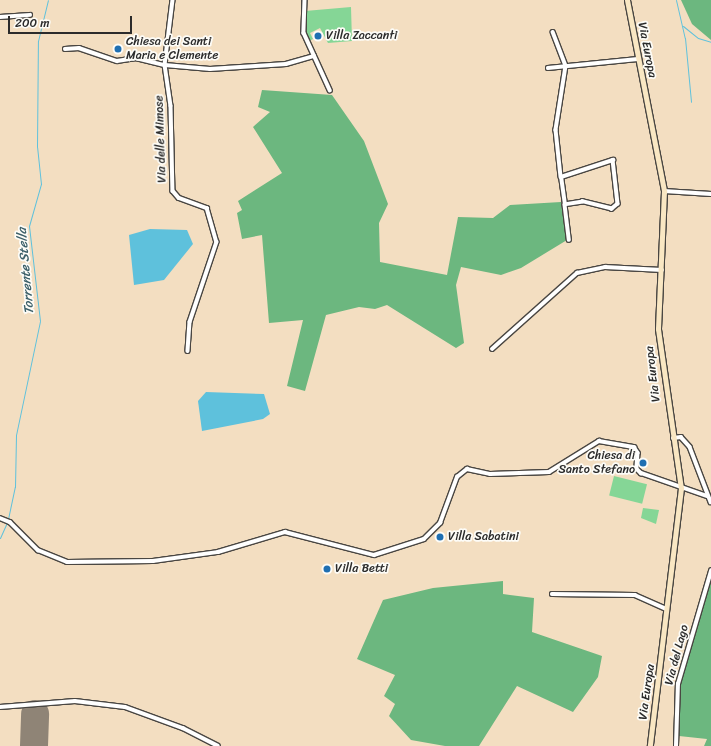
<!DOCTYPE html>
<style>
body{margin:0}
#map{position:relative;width:711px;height:746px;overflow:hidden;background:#f3dec1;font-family:Sriracha,sans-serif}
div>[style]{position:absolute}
.green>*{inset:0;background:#85d696;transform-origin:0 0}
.forest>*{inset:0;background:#6cb77f}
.water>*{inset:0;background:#5ec1dc}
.stream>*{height:1px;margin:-0.5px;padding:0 0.5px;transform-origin:0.5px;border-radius:0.5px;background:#5ec1dc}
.runway>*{height:28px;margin:-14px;padding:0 14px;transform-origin:14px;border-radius:14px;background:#8f8476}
.roads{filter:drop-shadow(1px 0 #494642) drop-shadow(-1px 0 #494642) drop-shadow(0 1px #494642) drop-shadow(0 -1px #494642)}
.minor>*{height:3.5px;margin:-1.75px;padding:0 1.75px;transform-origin:1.75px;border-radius:1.75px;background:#fff}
.secondary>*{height:5px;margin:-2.5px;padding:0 2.5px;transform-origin:2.5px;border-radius:2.5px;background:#f9e7c3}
.dots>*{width:11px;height:11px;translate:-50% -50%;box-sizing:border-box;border:2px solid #fdfcf7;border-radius:50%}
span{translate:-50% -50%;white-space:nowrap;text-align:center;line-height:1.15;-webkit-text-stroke:3.5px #fdfcf7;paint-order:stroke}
.poi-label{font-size:12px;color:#2b2b2b}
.left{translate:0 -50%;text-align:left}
.right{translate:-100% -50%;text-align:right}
.street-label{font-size:12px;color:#2b2b2b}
.water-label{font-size:13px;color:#3d6069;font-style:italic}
.scale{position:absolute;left:8px;top:16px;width:124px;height:18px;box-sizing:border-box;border:2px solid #2b2b2b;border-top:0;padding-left:5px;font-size:12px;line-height:14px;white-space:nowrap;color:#2b2b2b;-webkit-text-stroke:3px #fdfcf7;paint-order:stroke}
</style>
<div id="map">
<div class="green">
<i style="clip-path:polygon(351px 7px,352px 41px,328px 43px,320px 28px,310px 33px,313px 39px,309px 41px,305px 32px,305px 11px)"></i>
<i style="left:614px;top:476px;width:34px;height:20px;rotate:14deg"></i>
<i style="clip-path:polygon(643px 508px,659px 510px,656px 524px,641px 518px)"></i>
</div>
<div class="forest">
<i style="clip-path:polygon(681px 0,711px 0,711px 40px,692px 24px)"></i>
<i style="clip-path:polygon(262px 90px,332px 95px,364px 141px,388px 204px,379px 223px,380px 262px,447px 275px,458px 217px,493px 218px,510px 205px,561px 202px,567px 240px,521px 268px,501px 275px,461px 267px,456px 285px,464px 343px,456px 348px,387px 305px,375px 309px,359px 307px,326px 315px,305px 391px,287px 386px,303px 320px,269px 323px,262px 235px,242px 239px,237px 213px,242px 210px,238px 201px,282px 173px,253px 127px,270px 112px,258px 107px)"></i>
<i style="clip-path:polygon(711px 578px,711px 746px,704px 746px,707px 739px,679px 736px,680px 686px)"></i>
<i style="clip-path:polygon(503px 581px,503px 594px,534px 598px,532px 632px,602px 656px,598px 677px,573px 712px,517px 686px,479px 746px,445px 746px,411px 740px,389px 716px,395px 704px,384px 696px,395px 675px,357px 659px,383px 600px,433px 588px)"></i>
</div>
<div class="water">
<i style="clip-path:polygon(150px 229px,187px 230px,193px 244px,164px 280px,134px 285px,129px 235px)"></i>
<i style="clip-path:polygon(206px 392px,264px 394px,270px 414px,263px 419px,202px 431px,198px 401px)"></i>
</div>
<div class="stream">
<i style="left:676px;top:0;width:39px;rotate:77deg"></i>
<i style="left:685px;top:38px;width:64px;rotate:84.6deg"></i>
<i style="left:683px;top:26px;width:19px;rotate:39deg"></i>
<i style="left:698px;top:38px;width:14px;rotate:17deg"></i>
<i style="left:8px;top:519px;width:33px;rotate:-78deg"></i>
<i style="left:15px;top:487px;width:52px;rotate:-88.9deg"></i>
<i style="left:16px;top:435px;width:116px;rotate:-78.1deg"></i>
<i style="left:40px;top:321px;width:96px;rotate:-96.6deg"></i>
<i style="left:29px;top:226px;width:44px;rotate:-74.1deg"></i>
<i style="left:41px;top:184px;width:37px;rotate:-96deg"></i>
<i style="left:37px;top:147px;width:106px;rotate:-89.5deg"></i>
<i style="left:38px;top:41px;width:42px;rotate:-76.3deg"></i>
<i style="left:0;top:538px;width:17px;rotate:-66deg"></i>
</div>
<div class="runway">
<i style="left:34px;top:746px;width:32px;rotate:-88deg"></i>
</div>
<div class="roads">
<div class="minor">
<i style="left:173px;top:0;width:65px;rotate:97deg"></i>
<i style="left:165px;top:65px;width:45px;rotate:5.1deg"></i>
<i style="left:210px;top:69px;width:76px;rotate:-3.8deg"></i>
<i style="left:286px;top:64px;width:29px;rotate:-16deg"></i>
<i style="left:305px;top:0;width:33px;rotate:92deg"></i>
<i style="left:304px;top:33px;width:63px;rotate:65.5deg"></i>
<i style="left:0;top:17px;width:30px;rotate:-4deg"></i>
<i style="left:553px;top:32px;width:36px;rotate:69deg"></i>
<i style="left:566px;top:66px;width:65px;rotate:98.9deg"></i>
<i style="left:556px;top:130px;width:47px;rotate:83.9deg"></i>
<i style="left:561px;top:177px;width:55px;rotate:-18.1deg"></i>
<i style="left:613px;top:160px;width:44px;rotate:83.5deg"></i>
<i style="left:618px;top:204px;width:8px;rotate:140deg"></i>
<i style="left:612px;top:209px;width:30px;rotate:-166deg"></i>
<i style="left:583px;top:202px;width:18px;rotate:171deg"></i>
<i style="left:565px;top:205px;width:28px;rotate:-98deg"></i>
<i style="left:65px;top:49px;width:14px;rotate:-4deg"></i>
<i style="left:79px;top:48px;width:40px;rotate:18.9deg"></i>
<i style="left:117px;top:61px;width:19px;rotate:-9deg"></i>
<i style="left:136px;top:58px;width:30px;rotate:14deg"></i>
<i style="left:165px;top:65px;width:41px;rotate:81.7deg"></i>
<i style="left:171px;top:106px;width:85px;rotate:88.7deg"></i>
<i style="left:173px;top:191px;width:9px;rotate:49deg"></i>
<i style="left:179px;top:198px;width:30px;rotate:20deg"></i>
<i style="left:207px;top:208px;width:35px;rotate:74deg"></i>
<i style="left:217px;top:242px;width:84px;rotate:108.6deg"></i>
<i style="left:190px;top:322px;width:29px;rotate:94deg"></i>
<i style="left:548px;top:68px;width:90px;rotate:-5.7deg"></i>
<i style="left:664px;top:191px;width:47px;rotate:3.7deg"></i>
<i style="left:565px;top:205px;width:35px;rotate:83deg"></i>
<i style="left:492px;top:349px;width:114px;rotate:-41.8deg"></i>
<i style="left:577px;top:273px;width:29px;rotate:-12deg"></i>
<i style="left:605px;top:267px;width:57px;rotate:3deg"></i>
<i style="left:673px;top:438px;width:8px;rotate:-7deg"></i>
<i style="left:681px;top:437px;width:13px;rotate:48deg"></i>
<i style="left:690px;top:447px;width:59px;rotate:69.1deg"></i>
<i style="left:0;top:518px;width:11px;rotate:22deg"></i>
<i style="left:10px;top:522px;width:40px;rotate:45deg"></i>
<i style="left:38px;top:550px;width:31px;rotate:22deg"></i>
<i style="left:67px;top:562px;width:86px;rotate:-0.7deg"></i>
<i style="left:153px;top:561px;width:66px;rotate:-7.9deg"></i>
<i style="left:218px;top:552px;width:70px;rotate:-16.6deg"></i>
<i style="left:285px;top:532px;width:92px;rotate:14.5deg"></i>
<i style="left:374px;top:555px;width:52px;rotate:-17.7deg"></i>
<i style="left:424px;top:539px;width:23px;rotate:-45deg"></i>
<i style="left:440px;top:523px;width:49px;rotate:-69.7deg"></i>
<i style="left:457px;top:477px;width:13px;rotate:-39deg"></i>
<i style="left:467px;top:469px;width:24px;rotate:12deg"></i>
<i style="left:490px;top:474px;width:59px;rotate:-1.9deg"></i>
<i style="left:549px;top:472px;width:59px;rotate:-31.8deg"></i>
<i style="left:599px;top:441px;width:36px;rotate:10deg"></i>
<i style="left:634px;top:447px;width:7px;rotate:56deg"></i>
<i style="left:638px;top:453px;width:16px;rotate:94deg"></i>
<i style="left:637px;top:469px;width:6px;rotate:45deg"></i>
<i style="left:641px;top:473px;width:70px;rotate:19.2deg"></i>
<i style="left:552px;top:594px;width:83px;rotate:0.7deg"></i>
<i style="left:635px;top:595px;width:35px;rotate:24deg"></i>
<i style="left:0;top:707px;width:75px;rotate:-4.6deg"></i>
<i style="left:75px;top:701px;width:50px;rotate:6.8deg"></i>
<i style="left:125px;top:707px;width:62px;rotate:19.9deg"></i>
<i style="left:183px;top:728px;width:39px;rotate:27deg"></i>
<i style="left:676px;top:746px;width:62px;rotate:-88.2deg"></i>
<i style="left:678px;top:684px;width:118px;rotate:-73.7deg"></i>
</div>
<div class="secondary">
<i style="left:627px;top:0;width:195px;rotate:79deg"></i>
<i style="left:664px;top:191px;width:138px;rotate:92.5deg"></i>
<i style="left:658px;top:329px;width:161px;rotate:81.8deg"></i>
<i style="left:681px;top:488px;width:260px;rotate:96.9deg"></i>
</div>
</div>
<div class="dots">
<i style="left:318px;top:36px;background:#1f6fb2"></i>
<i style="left:118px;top:49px;background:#1f6fb2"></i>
<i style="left:643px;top:463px;background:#1f6fb2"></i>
<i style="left:440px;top:537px;background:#1f6fb2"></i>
<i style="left:327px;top:569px;background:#1f6fb2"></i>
</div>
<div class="poi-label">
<span class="left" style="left:326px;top:36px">Villa Zaccanti</span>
<span class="left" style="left:126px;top:49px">Chiesa dei Santi<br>Maria e Clemente</span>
<span class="right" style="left:635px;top:463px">Chiesa di<br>Santo Stefano</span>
<span class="left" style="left:448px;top:537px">Villa Sabatini</span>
<span class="left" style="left:335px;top:569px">Villa Betti</span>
</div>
<div class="street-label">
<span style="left:647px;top:50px;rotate:79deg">Via Europa</span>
<span style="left:161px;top:139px;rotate:-92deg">Via delle Mimose</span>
<span style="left:653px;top:374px;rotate:-97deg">Via Europa</span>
<span style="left:677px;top:655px;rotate:-75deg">Via del Lago</span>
<span style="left:647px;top:692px;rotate:-82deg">Via Europa</span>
</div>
<div class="water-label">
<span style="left:26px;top:271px;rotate:-95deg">Torrente Stella</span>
</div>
<div class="scale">200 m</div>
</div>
